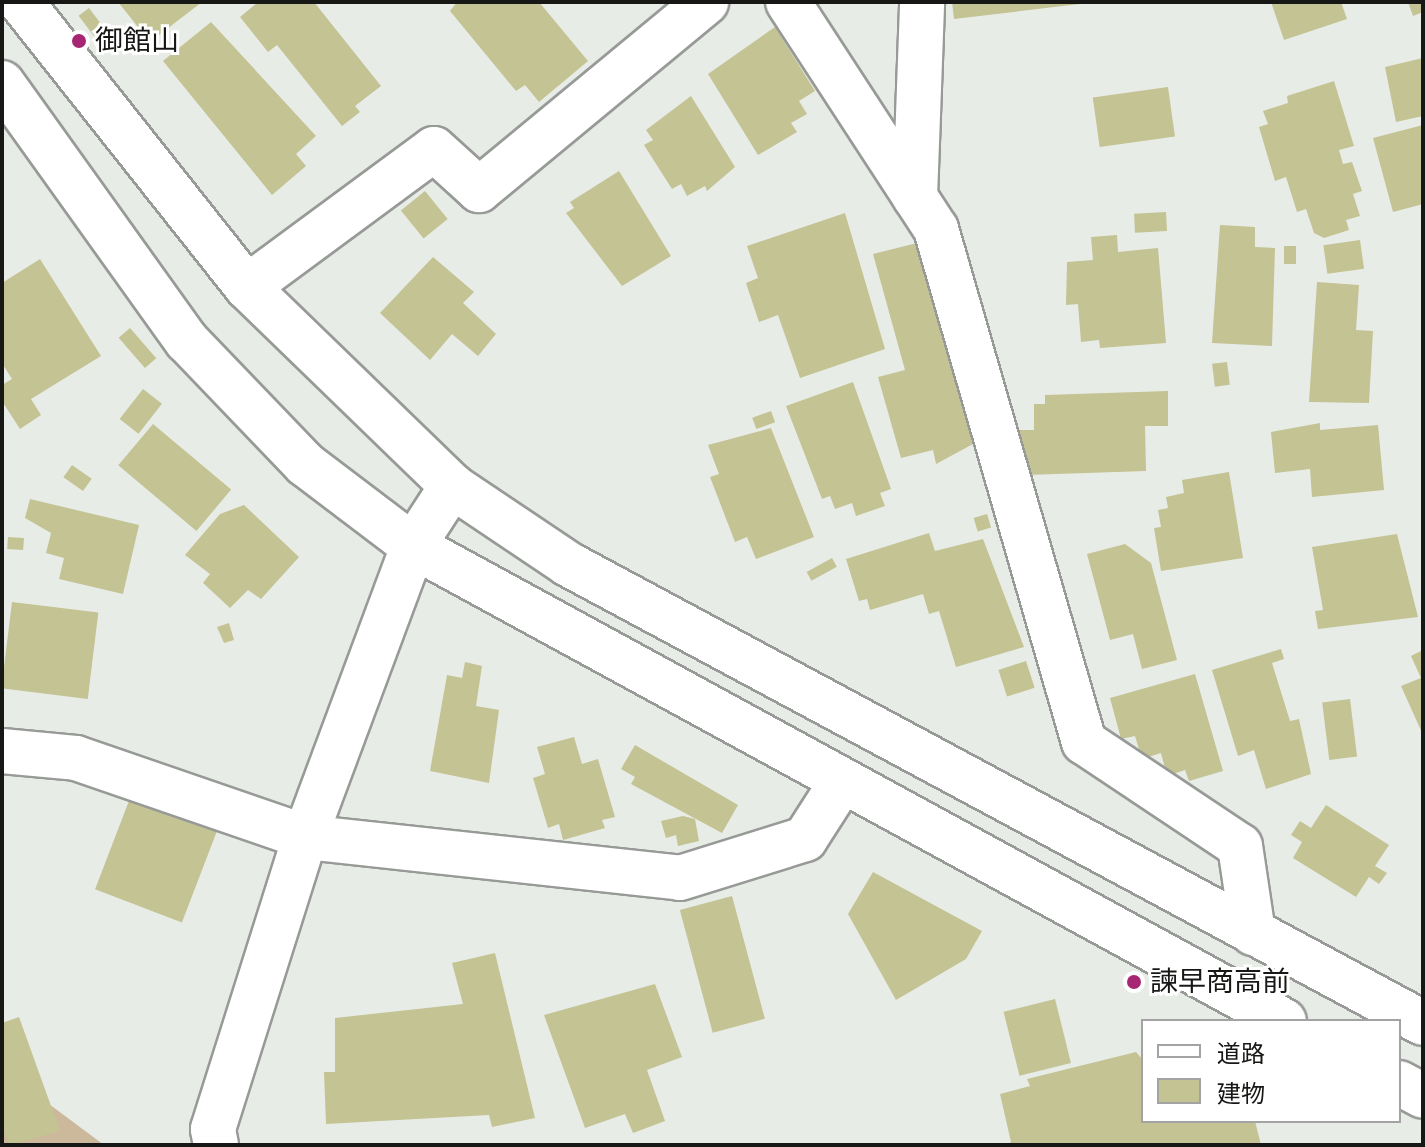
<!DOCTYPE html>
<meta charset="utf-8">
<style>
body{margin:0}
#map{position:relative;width:1425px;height:1147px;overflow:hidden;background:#e8ece7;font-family:Roboto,"Noto Sans JP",sans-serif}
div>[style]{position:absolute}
.green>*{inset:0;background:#ccb89b}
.building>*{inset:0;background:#c3c393;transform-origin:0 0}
.roads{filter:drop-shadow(2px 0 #979a96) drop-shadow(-2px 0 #979a96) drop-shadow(0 2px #979a96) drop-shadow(0 -2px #979a96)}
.street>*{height:44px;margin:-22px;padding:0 22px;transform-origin:22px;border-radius:22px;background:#fff}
.secondary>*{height:44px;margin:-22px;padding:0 22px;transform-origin:22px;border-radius:22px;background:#fff}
.dots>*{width:22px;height:22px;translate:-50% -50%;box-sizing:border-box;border:4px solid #fff;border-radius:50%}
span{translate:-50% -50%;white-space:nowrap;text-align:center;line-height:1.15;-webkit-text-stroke:6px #fff;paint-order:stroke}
.poi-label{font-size:28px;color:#171816}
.left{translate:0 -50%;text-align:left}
.frame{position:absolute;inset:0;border:4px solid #171816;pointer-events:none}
.legend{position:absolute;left:1141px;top:1019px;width:260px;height:104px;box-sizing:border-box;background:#fff;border:2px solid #a2a3a2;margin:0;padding:10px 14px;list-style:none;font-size:24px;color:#171816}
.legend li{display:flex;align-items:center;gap:16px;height:40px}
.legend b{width:40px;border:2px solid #a2a3a2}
</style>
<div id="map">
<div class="green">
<i style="clip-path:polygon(2px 1069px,104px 1145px,2px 1145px)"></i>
</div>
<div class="building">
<i style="clip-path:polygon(118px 2px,202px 2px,150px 42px)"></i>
<i style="clip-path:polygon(258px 2px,314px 2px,381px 86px,355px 106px,360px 112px,342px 126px,277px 45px,268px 52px,240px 17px)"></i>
<i style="clip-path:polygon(457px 2px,539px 2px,588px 61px,539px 102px,525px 85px,516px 91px,450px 11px)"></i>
<i style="clip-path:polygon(952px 2px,1080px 2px,1080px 4px,954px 19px)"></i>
<i style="clip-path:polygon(1271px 2px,1341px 2px,1347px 19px,1284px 40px)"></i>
<i style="clip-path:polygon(1408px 2px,1423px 2px,1423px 12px,1413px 16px)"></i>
<i style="left:89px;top:8px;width:36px;height:13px;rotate:53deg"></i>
<i style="clip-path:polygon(211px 22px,316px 136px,296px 154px,306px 166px,272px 195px,163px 61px)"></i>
<i style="clip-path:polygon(775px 27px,815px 91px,799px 101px,807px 114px,791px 123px,797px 132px,758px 155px,708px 74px)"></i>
<i style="clip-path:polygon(1423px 58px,1423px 116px,1396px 122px,1385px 67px)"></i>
<i style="clip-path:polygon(1334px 81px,1354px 146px,1339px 150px,1343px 164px,1352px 162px,1362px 191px,1353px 194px,1360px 216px,1346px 220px,1349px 230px,1324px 238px,1314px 233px,1306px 209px,1297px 212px,1286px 177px,1275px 181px,1259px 127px,1268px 124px,1263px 111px,1288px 103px,1287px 96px)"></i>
<i style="left:1168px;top:87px;width:50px;height:76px;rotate:82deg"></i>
<i style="clip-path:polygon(691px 96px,735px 167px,707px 191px,705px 186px,687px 196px,681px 184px,672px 189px,644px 145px,653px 140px,646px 130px)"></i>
<i style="clip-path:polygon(1423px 125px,1423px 204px,1393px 212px,1373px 138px)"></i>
<i style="clip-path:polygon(619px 171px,671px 256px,622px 286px,566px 213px,574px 208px,570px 202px)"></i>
<i style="left:425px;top:191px;width:36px;height:31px;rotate:51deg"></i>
<i style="left:1166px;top:212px;width:19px;height:32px;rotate:87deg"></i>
<i style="clip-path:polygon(845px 213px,885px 349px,800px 378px,778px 315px,759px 322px,746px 283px,758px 278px,747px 246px)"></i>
<i style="clip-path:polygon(1220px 225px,1255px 227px,1255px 247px,1275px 248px,1272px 346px,1212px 343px)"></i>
<i style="clip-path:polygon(1117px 235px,1118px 252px,1158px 248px,1166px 343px,1100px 348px,1099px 340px,1081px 342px,1078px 304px,1066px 305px,1067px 262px,1093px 260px,1091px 237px)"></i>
<i style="left:1360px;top:240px;width:29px;height:37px;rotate:82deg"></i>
<i style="clip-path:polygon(917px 243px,973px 444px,936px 464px,933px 450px,901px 458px,878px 377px,905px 370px,873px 254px)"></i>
<i style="left:1284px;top:246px;width:12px;height:18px"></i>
<i style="clip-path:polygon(433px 257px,474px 292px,463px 303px,496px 334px,478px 356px,452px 334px,430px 360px,380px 313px)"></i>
<i style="clip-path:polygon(40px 259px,101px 356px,31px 399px,41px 415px,20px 429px,2px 401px,2px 385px,12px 379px,2px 363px,2px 283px)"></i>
<i style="clip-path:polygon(1317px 282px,1359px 285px,1356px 330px,1373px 331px,1369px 403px,1309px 402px)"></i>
<i style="left:130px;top:328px;width:40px;height:15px;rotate:49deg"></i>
<i style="left:1227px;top:362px;width:23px;height:15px;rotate:83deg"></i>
<i style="clip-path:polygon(853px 382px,891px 489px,880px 493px,885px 506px,856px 516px,852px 503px,835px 509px,830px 496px,822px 499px,786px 406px)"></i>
<i style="left:143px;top:389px;width:24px;height:38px;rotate:38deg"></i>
<i style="clip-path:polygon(1168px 391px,1168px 426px,1145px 426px,1146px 471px,1026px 475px,1017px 430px,1034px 430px,1034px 404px,1045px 404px,1045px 395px)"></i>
<i style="left:771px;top:411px;width:12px;height:20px;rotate:70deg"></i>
<i style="clip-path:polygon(1320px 423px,1320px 430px,1378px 425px,1384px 490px,1312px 497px,1310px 469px,1275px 473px,1271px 432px)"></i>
<i style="left:153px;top:424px;width:102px;height:54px;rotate:40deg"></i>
<i style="clip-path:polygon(771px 428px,814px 537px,756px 559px,747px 537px,735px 542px,710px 477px,719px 474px,708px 445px)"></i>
<i style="left:72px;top:465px;width:24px;height:15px;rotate:35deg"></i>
<i style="clip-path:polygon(1229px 472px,1243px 558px,1161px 571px,1154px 528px,1161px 527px,1158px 510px,1168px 508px,1166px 497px,1184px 493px,1182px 480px)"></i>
<i style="clip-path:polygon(30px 499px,139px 525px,123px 594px,59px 579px,64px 558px,46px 553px,51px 533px,25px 518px)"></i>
<i style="clip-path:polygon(244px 505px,299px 557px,261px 599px,248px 590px,230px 608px,203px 583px,210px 574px,185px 555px,220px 514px)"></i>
<i style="left:987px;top:514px;width:14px;height:14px;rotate:73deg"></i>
<i style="clip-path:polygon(929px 533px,935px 551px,983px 539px,1024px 647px,956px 667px,939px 611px,929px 614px,923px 594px,870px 610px,867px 599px,859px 601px,846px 559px)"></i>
<i style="clip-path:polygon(1397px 534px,1418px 617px,1318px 629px,1315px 611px,1323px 610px,1312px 547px)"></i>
<i style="left:8px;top:537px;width:16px;height:12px;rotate:4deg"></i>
<i style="clip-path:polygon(1125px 544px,1151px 563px,1177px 660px,1142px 669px,1133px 634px,1110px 640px,1087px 554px)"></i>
<i style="left:832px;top:558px;width:10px;height:29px;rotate:61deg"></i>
<i style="left:12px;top:602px;width:87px;height:87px;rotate:7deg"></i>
<i style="clip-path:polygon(229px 623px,234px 640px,224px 643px,217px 627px)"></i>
<i style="clip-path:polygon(1281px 649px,1284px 659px,1272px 663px,1290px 721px,1299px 719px,1311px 774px,1266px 789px,1254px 750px,1238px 756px,1212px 670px)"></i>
<i style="clip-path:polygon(1423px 650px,1423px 735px,1401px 686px,1421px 678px,1411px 656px)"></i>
<i style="left:1026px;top:661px;width:28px;height:29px;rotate:72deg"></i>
<i style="clip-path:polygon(465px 662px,482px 666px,476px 706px,499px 710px,489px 783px,430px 771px,447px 675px,462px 678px)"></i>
<i style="clip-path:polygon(1195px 674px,1223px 771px,1189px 781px,1185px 770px,1167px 776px,1161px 753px,1142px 759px,1135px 736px,1121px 739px,1110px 698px)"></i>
<i style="left:1350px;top:699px;width:58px;height:28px;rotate:83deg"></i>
<i style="clip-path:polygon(574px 737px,582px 764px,598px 759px,615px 817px,602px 820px,605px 828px,563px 840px,559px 824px,548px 828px,533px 778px,545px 774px,537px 747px)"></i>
<i style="clip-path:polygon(635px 745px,738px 805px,722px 833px,631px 784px,635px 777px,621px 769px)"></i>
<i style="left:132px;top:793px;width:93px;height:103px;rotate:21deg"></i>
<i style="clip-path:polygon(1326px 805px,1389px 845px,1375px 866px,1387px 873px,1379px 884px,1369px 877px,1356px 897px,1293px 858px,1302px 842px,1291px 835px,1300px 821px,1311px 828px)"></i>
<i style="clip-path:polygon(683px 816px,695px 819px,699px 841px,678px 846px,676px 835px,666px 838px,661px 821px)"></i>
<i style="clip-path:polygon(873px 872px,982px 931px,966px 959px,896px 1000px,848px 914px)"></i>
<i style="left:732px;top:896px;width:127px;height:54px;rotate:75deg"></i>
<i style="clip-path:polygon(495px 953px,535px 1118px,492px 1127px,489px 1115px,326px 1124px,324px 1072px,335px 1072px,335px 1018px,463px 1004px,452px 963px)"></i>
<i style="clip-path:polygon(655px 984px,682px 1057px,647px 1070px,665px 1121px,633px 1133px,625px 1114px,585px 1128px,544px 1015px)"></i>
<i style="left:1055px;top:999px;width:66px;height:53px;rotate:76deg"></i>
<i style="clip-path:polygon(19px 1017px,60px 1131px,10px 1145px,2px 1124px,2px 1023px)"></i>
<i style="clip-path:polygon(1136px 1052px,1143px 1060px,1143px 1121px,1255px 1121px,1261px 1145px,1005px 1145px,1011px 1142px,1000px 1094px,1030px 1086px,1027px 1079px)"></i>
</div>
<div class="roads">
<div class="street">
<i style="left:788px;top:2px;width:271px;rotate:56.9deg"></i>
<i style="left:936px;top:229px;width:534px;rotate:73.91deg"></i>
<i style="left:1084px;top:742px;width:187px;rotate:33.7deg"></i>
<i style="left:1240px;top:846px;width:88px;rotate:81.5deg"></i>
<i style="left:915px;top:197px;width:195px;rotate:-87.9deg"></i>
<i style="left:247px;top:287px;width:232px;rotate:-36.4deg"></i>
<i style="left:434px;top:149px;width:61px;rotate:42.3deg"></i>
<i style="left:479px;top:190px;width:295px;rotate:-39.6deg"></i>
<i style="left:2px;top:751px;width:74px;rotate:5.4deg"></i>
<i style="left:76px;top:758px;width:242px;rotate:19deg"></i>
<i style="left:305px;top:837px;width:377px;rotate:6.2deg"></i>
<i style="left:680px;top:878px;width:131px;rotate:-17.3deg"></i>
<i style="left:805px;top:839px;width:67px;rotate:-57.3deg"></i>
<i style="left:216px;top:1145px;width:16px;rotate:-101deg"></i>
<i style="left:213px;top:1129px;width:306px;rotate:-72.5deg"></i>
<i style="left:305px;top:837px;width:310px;rotate:-69.6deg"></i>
<i style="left:413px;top:546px;width:72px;rotate:-57deg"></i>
</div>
<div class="secondary">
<i style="left:21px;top:2px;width:364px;rotate:51.6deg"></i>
<i style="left:247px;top:287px;width:286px;rotate:44.1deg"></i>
<i style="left:452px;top:486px;width:140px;rotate:33.9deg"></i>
<i style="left:568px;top:564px;width:970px;rotate:28.23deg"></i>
<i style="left:2px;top:83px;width:317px;rotate:54.4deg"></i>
<i style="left:187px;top:341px;width:170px;rotate:46.2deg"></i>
<i style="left:305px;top:464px;width:136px;rotate:37.2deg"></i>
<i style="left:413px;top:546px;width:992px;rotate:28.61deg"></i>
<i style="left:1399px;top:1083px;width:27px;rotate:28deg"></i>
</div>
</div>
<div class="dots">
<i style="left:79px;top:41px;background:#a72674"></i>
<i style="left:1134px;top:982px;background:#a72674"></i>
</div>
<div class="poi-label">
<span class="left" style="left:95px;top:41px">御館山</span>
<span class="left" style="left:1150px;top:982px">諫早商高前</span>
</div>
<div class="frame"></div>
<ul class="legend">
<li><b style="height:10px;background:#fff"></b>道路</li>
<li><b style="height:22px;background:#c3c393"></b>建物</li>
</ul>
</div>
